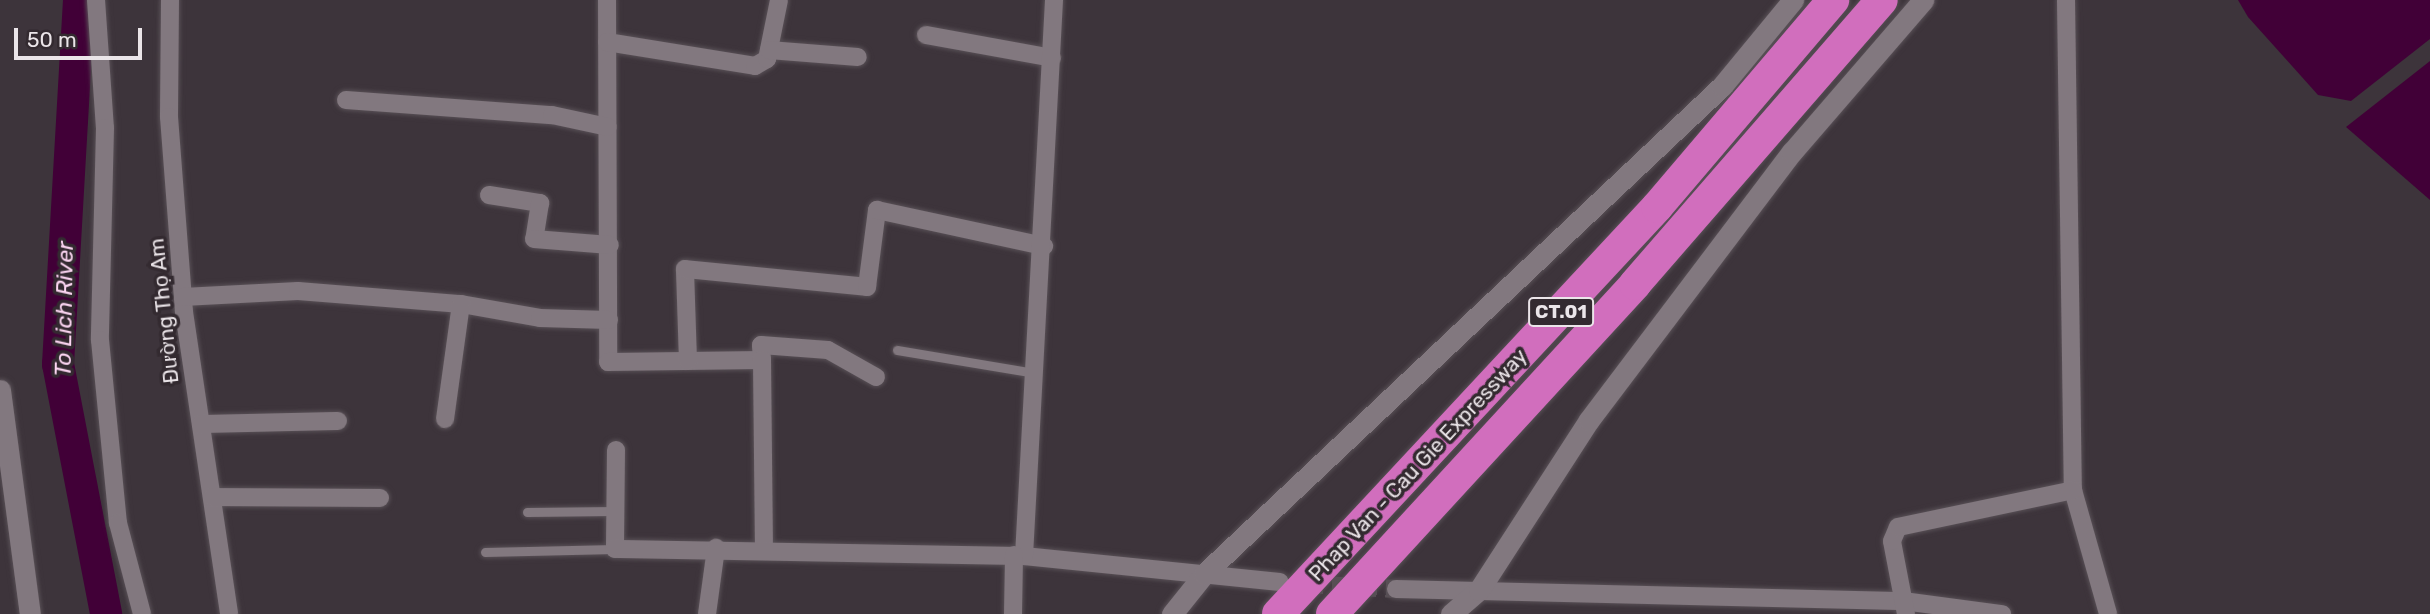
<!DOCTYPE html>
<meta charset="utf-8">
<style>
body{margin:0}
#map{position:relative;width:2430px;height:614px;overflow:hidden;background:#3d343b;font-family:Rubik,sans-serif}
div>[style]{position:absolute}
.water>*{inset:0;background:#410037}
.river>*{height:32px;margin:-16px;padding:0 16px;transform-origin:16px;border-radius:16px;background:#410037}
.minor-tunnel>*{height:18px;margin-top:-9px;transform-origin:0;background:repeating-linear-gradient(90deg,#574f55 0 18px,transparent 0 27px)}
.roads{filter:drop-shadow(0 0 2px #585056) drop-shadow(0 0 2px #585056)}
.service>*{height:9px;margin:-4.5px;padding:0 4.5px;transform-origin:4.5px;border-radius:4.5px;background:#82787f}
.minor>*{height:18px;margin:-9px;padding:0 9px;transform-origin:9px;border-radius:9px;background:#82787f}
.tertiary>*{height:21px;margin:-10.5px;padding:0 10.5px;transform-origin:10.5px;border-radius:10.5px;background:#82787f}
.motorway>*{height:32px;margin:-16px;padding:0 16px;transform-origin:16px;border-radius:16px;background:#d16ebd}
span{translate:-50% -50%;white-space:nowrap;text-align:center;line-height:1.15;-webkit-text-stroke:7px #332a30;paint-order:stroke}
.shield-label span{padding:2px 5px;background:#332a30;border:2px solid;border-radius:5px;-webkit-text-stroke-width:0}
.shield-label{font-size:19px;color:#ebe5e9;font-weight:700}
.street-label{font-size:21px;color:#ebe5e9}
.water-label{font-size:23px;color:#fdd6f3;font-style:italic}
.scale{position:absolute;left:14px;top:28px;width:128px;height:32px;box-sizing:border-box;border:4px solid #ebe5e9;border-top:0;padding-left:9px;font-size:21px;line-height:24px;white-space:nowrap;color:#ebe5e9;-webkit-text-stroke:5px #332a30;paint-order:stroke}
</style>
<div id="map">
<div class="water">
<i style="clip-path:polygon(2238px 0,2430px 0,2430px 39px,2351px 101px,2318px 95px,2248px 17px)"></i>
<i style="clip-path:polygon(2430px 61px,2430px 200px,2346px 127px)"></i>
</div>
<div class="river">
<i style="left:79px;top:0;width:365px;rotate:93.3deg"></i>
<i style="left:58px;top:364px;width:255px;rotate:79.1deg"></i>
</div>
<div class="minor-tunnel">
<i style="left:1305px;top:584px;width:91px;rotate:3.1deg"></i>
</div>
<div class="roads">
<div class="service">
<i style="left:897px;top:350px;width:139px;rotate:9.5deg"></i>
<i style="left:527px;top:512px;width:88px;rotate:-0.7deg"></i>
<i style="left:485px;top:552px;width:130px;rotate:-1.3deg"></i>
</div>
<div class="minor">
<i style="left:96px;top:0;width:128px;rotate:86deg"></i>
<i style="left:105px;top:128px;width:212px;rotate:91.4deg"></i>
<i style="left:100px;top:340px;width:184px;rotate:84.4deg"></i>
<i style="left:118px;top:523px;width:94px;rotate:75.2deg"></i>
<i style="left:170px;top:0;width:117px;rotate:90.5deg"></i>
<i style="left:169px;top:117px;width:196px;rotate:85.6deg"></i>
<i style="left:184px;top:312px;width:305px;rotate:81.5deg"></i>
<i style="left:607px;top:0;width:362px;rotate:89.8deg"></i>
<i style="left:608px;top:362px;width:154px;rotate:-0.7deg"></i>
<i style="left:762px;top:360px;width:15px;rotate:-94deg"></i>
<i style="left:761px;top:345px;width:67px;rotate:4.3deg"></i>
<i style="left:828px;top:350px;width:55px;rotate:29.4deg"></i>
<i style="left:2066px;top:0;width:490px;rotate:89.2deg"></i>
<i style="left:2073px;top:490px;width:129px;rotate:74.2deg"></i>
<i style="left:926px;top:35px;width:128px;rotate:10.3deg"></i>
<i style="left:607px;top:42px;width:150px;rotate:9.2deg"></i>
<i style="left:755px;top:66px;width:14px;rotate:-30deg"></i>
<i style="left:767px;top:59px;width:60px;rotate:-78.5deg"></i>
<i style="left:769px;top:50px;width:89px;rotate:4.5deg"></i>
<i style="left:346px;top:100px;width:207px;rotate:4.2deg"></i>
<i style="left:552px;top:115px;width:57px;rotate:12.1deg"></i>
<i style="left:489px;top:195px;width:52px;rotate:8.9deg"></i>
<i style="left:540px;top:203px;width:36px;rotate:99deg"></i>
<i style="left:534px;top:239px;width:76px;rotate:4.5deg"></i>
<i style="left:183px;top:297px;width:115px;rotate:-3deg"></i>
<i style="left:298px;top:291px;width:164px;rotate:4.6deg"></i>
<i style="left:461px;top:304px;width:80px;rotate:10deg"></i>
<i style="left:540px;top:318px;width:69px;rotate:1.7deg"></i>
<i style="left:762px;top:360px;width:189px;rotate:89.4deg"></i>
<i style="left:688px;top:361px;width:92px;rotate:-91.9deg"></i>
<i style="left:685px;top:269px;width:183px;rotate:5.6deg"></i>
<i style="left:867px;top:287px;width:78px;rotate:-82.6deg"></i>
<i style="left:877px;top:210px;width:171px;rotate:12.2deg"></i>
<i style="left:445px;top:419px;width:116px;rotate:-82.1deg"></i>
<i style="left:201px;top:424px;width:137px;rotate:-1.3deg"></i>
<i style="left:616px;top:450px;width:99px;rotate:90.6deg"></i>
<i style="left:615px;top:549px;width:409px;rotate:1deg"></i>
<i style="left:1024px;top:556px;width:257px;rotate:5.8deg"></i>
<i style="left:212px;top:497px;width:168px;rotate:0.3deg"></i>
<i style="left:1024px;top:556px;width:557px;rotate:-86.91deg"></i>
<i style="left:1396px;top:589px;width:507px;rotate:1.36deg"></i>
<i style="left:1903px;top:601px;width:100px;rotate:7.5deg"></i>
<i style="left:707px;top:614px;width:67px;rotate:-82.2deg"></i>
<i style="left:1013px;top:614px;width:59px;rotate:-89deg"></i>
<i style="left:1906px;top:614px;width:74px;rotate:-100.9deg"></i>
<i style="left:1892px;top:541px;width:15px;rotate:-67deg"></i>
<i style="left:1898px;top:527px;width:179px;rotate:-11.9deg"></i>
</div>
<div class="tertiary">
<i style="left:0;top:390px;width:226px;rotate:82.4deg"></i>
<i style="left:1172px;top:614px;width:51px;rotate:-51.3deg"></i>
<i style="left:1204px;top:574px;width:712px;rotate:-43.29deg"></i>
<i style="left:1722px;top:86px;width:112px;rotate:-50.5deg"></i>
<i style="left:1451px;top:614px;width:37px;rotate:-41deg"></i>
<i style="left:1479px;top:590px;width:202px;rotate:-57.1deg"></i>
<i style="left:1589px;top:420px;width:336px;rotate:-52.9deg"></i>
<i style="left:1792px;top:152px;width:201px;rotate:-49.2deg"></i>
</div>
<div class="motorway">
<i style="left:1278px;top:614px;width:556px;rotate:-47.04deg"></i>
<i style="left:1657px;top:207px;width:272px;rotate:-49.6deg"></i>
<i style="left:1332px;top:614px;width:448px;rotate:-47.4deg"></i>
<i style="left:1635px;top:284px;width:376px;rotate:-49deg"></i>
</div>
</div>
<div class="shield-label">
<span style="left:1561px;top:312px">CT.01</span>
</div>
<div class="street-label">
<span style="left:164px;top:311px;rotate:-96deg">Đường Thọ Am</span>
<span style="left:1418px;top:465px;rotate:-47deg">Phap Van - Cau Gie Expressway</span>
</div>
<div class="water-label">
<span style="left:64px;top:309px;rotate:-89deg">To Lich River</span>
</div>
<div class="scale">50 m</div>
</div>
